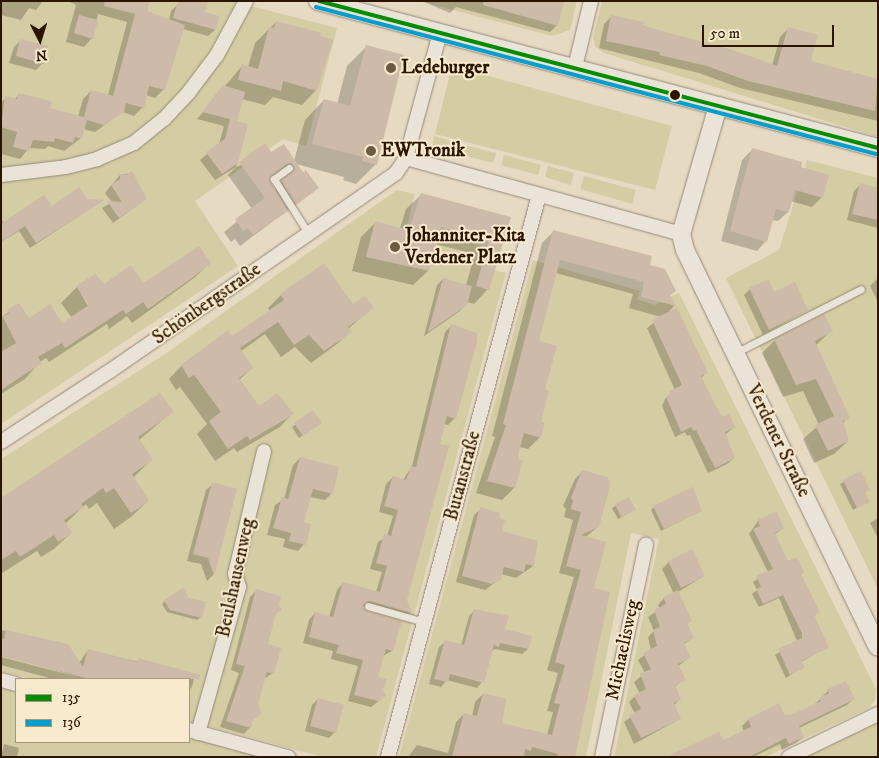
<!DOCTYPE html>
<meta charset="utf-8">
<style>
body{margin:0}
#map{position:relative;width:879px;height:758px;overflow:hidden;background:#e7dac3;font-family:"IM FELL DW Pica",serif}
div>[style]{position:absolute}
.green>*{inset:0;background:#d4cca2}
.shadow>*{inset:0;background:#0003}
.building>*{inset:0;background:#cebaa8}
.roads{filter:drop-shadow(0 0 1px #938979) drop-shadow(0 0 1px #938979)}
.service>*{height:7px;margin:-3.5px;padding:0 3.5px;transform-origin:3.5px;border-radius:3.5px;background:#eae4d8}
.minor>*{height:14px;margin:-7px;padding:0 7px;transform-origin:7px;border-radius:7px;background:#eae4d8}
.tertiary>*{height:18px;margin:-9px;padding:0 9px;transform-origin:9px;border-radius:9px;background:#eae4d8}
.bus-1>*{height:4px;margin:-2px;padding:0 2px;transform-origin:2px;border-radius:2px;background:#008b00}
.bus-2>*{height:4px;margin:-2px;padding:0 2px;transform-origin:2px;border-radius:2px;background:#099dcc}
.dots>*{width:14px;height:14px;translate:-50% -50%;box-sizing:border-box;border:2px solid #f9eace;border-radius:50%}
span{translate:-50% -50%;white-space:nowrap;text-align:center;line-height:1.15;-webkit-text-stroke:4px #f9eace;paint-order:stroke}
.poi-label{font-size:19px;color:#2b1400;font-weight:700}
.left{translate:0 -50%;text-align:left}
.street-label{font-size:19px;color:#2b1400}
.frame{position:absolute;inset:0;border:2px solid #2b1400;pointer-events:none}
.legend{position:absolute;left:15px;top:678px;width:175px;height:65px;box-sizing:border-box;background:#f9eace;border:1px solid #a7947c;margin:0;padding:6px 9px;list-style:none;font-size:15px;color:#2b1400}
.legend li{display:flex;align-items:center;gap:10px;height:25px}
.legend b{width:25px;border:1px solid #a7947c}
.north{position:absolute;left:15px;top:15px;width:50px;height:50px;-webkit-text-stroke:4px #f9eace;paint-order:stroke;rotate:175deg;font-size:14px;font-weight:700;line-height:20px;text-align:center;color:#2b1400}
.north::after{content:'';display:block;margin:auto;width:18px;height:22px;background:#2b1400;clip-path:polygon(50% 0,100% 100%,50% 72%,0 100%)}
.scale{position:absolute;left:702px;top:25px;width:132px;height:22px;box-sizing:border-box;border:2px solid #2b1400;border-top:0;padding-left:6px;font-size:15px;line-height:18px;white-space:nowrap;color:#2b1400;-webkit-text-stroke:4px #f9eace;paint-order:stroke}
</style>
<div id="map">
<div class="green">
<i style="clip-path:polygon(1px 1px,232px 1px,337px 28px,306px 146px,283px 139px,195px 201px,238px 266px,1px 424px)"></i>
<i style="clip-path:polygon(419px 1px,577px 1px,570px 30px,552px 36px)"></i>
<i style="clip-path:polygon(602px 1px,878px 1px,878px 137px,604px 53px,595px 46px,593px 38px)"></i>
<i style="clip-path:polygon(452px 66px,672px 126px,655px 190px,435px 134px)"></i>
<i style="clip-path:polygon(434px 136px,455px 142px,452px 153px,432px 147px)"></i>
<i style="clip-path:polygon(464px 145px,496px 153px,493px 163px,462px 155px)"></i>
<i style="clip-path:polygon(504px 155px,541px 165px,538px 175px,501px 165px)"></i>
<i style="clip-path:polygon(807px 160px,878px 178px,878px 589px,726px 278px,779px 250px)"></i>
<i style="clip-path:polygon(548px 166px,574px 173px,571px 185px,545px 177px)"></i>
<i style="clip-path:polygon(584px 176px,636px 190px,632px 204px,580px 189px)"></i>
<i style="clip-path:polygon(397px 190px,415px 194px,399px 257px,431px 266px,441px 234px,485px 247px,480px 267px,506px 273px,376px 757px,323px 757px,189px 721px,189px 679px,31px 679px,1px 671px,1px 459px,165px 354px)"></i>
<i style="clip-path:polygon(533px 260px,640px 291px,637px 299px,654px 305px,679px 293px,876px 689px,875px 700px,869px 708px,765px 757px,614px 757px,659px 539px,631px 533px,586px 757px,399px 757px)"></i>
<i style="clip-path:polygon(1px 680px,16px 684px,16px 742px,189px 742px,189px 730px,288px 757px,1px 757px)"></i>
<i style="clip-path:polygon(878px 714px,878px 757px,789px 757px)"></i>
</div>
<div class="shadow">
<i style="clip-path:polygon(1px 1px,43px 1px,36px 10px,29px 8px,21px 20px,1px 15px)"></i>
<i style="clip-path:polygon(68px 1px,148px 1px,146px 12px,169px 21px,171px 11px,178px 4px,218px 17px,215px 30px,208px 36px,183px 29px,164px 89px,155px 98px,146px 95px,143px 107px,134px 116px,122px 112px,95px 132px,83px 129px,81px 138px,64px 151px,48px 146px,45px 149px,29px 148px,20px 159px,1px 154px,1px 102px,6px 98px,14px 100px,19px 94px,49px 109px,78px 117px,83px 99px,91px 91px,108px 95px,127px 22px,98px 14px,92px 38px,84px 47px,66px 42px,76px 5px)"></i>
<i style="clip-path:polygon(422px 1px,563px 1px,557px 25px,550px 32px,456px 7px,450px 13px)"></i>
<i style="clip-path:polygon(612px 16px,772px 66px,780px 37px,788px 29px,809px 62px,878px 80px,878px 121px,740px 88px,699px 73px,599px 48px,604px 24px)"></i>
<i style="clip-path:polygon(evenodd,276px 22px,316px 90px,302px 105px,273px 97px,265px 105px,242px 99px,236px 122px,246px 125px,236px 167px,271px 154px,294px 161px,305px 120px,324px 100px,337px 104px,347px 66px,366px 47px,376px 164px,356px 184px,343px 180px,344px 177px,296px 164px,318px 188px,240px 246px,235px 239px,231px 242px,224px 232px,252px 209px,228px 175px,236px 167px,215px 180px,200px 160px,219px 144px,224px 126px,197px 119px,242px 66px,248px 67px,255px 43px,276px 22px,273px 175px,280px 175px,282px 181px,274px 190px,268px 180px,273px 175px)"></i>
<i style="clip-path:polygon(21px 40px,43px 63px,36px 70px,9px 63px,14px 47px)"></i>
<i style="clip-path:polygon(752px 150px,799px 168px,822px 197px,812px 207px,790px 201px,788px 212px,778px 221px,772px 220px,766px 241px,757px 251px,721px 241px,742px 160px)"></i>
<i style="clip-path:polygon(132px 173px,146px 199px,113px 223px,102px 208px,112px 202px,105px 193px,120px 175px)"></i>
<i style="clip-path:polygon(860px 185px,878px 197px,878px 228px,847px 220px,854px 191px)"></i>
<i style="clip-path:polygon(421px 195px,509px 218px,488px 289px,474px 304px,467px 302px,460px 311px,424px 336px,437px 285px,443px 279px,466px 285px,475px 254px,435px 244px,428px 271px,413px 285px,352px 271px,361px 237px,375px 223px,400px 229px,406px 209px)"></i>
<i style="clip-path:polygon(86px 200px,102px 201px,30px 248px,19px 231px,1px 242px,1px 219px,4px 223px)"></i>
<i style="clip-path:polygon(554px 231px,648px 266px,675px 291px,669px 296px,674px 306px,666px 315px,707px 372px,701px 378px,721px 419px,734px 427px,725px 435px,734px 458px,727px 464px,708px 473px,690px 435px,687px 436px,685px 432px,675px 437px,662px 406px,665px 399px,675px 390px,647px 328px,661px 317px,629px 308px,633px 294px,556px 273px,537px 342px,543px 390px,540px 437px,528px 449px,519px 447px,514px 488px,502px 500px,476px 493px,495px 437px,492px 436px,542px 243px)"></i>
<i style="clip-path:polygon(evenodd,210px 263px,194px 278px,132px 323px,127px 316px,109px 329px,107px 324px,49px 362px,46px 358px,40px 362px,25px 379px,1px 394px,1px 318px,19px 304px,29px 320px,62px 324px,72px 318px,61px 303px,77px 287px,143px 285px,210px 263px,78px 289px,93px 309px,91px 311px,78px 289px)"></i>
<i style="clip-path:polygon(877px 279px,878px 279px,878px 302px,870px 286px)"></i>
<i style="clip-path:polygon(750px 289px,773px 293px,807px 310px,763px 335px,744px 295px)"></i>
<i style="clip-path:polygon(281px 295px,372px 308px,348px 329px,350px 331px,337px 344px,311px 363px,295px 347px,281px 357px,265px 334px,241px 351px,252px 368px,239px 380px,258px 408px,292px 414px,280px 427px,237px 452px,234px 448px,215px 461px,197px 434px,207px 424px,180px 387px,176px 390px,169px 379px,185px 362px,228px 332px,232px 338px,270px 311px,268px 308px)"></i>
<i style="clip-path:polygon(451px 326px,455px 418px,448px 425px,444px 424px,406px 600px,411px 612px,405px 618px,363px 607px,366px 612px,400px 622px,392px 651px,383px 656px,376px 678px,385px 696px,371px 707px,348px 701px,358px 666px,331px 659px,333px 651px,303px 643px,309px 620px,315px 613px,329px 617px,337px 590px,343px 583px,376px 592px,382px 572px,370px 569px,378px 542px,387px 536px,393px 516px,379px 512px,386px 484px,393px 477px,403px 480px,412px 466px,445px 332px)"></i>
<i style="clip-path:polygon(831px 331px,815px 346px,848px 417px,843px 423px,848px 441px,834px 454px,814px 463px,803px 439px,819px 425px,803px 391px,783px 397px,762px 353px,775px 340px)"></i>
<i style="clip-path:polygon(172px 412px,139px 440px,152px 459px,133px 478px,148px 501px,131px 517px,114px 529px,97px 503px,89px 509px,86px 504px,65px 524px,71px 533px,54px 549px,41px 557px,37px 551px,2px 573px,1px 500px)"></i>
<i style="clip-path:polygon(313px 412px,317px 426px,299px 438px,292px 427px)"></i>
<i style="clip-path:polygon(300px 458px,331px 494px,325px 500px,310px 497px,303px 523px,304px 544px,298px 551px,283px 547px,285px 539px,267px 535px,275px 505px,284px 499px,293px 465px)"></i>
<i style="clip-path:polygon(583px 471px,598px 527px,584px 538px,593px 589px,572px 757px,408px 757px,417px 745px,448px 753px,456px 722px,464px 714px,472px 716px,475px 702px,483px 694px,500px 724px,547px 735px,553px 712px,547px 711px,558px 673px,547px 670px,574px 577px,559px 573px,573px 520px,564px 517px,566px 509px,563px 506px,575px 479px)"></i>
<i style="clip-path:polygon(860px 473px,868px 489px,864px 493px,868px 502px,853px 510px,840px 484px)"></i>
<i style="clip-path:polygon(213px 484px,236px 490px,213px 575px,207px 581px,201px 564px,187px 561px,206px 490px)"></i>
<i style="clip-path:polygon(628px 499px,634px 510px,618px 519px,612px 508px)"></i>
<i style="clip-path:polygon(654px 507px,700px 511px,661px 531px,651px 510px)"></i>
<i style="clip-path:polygon(481px 509px,498px 519px,501px 532px,533px 566px,516px 578px,501px 574px,500px 579px,485px 590px,456px 582px,474px 515px)"></i>
<i style="clip-path:polygon(878px 518px,878px 538px,870px 523px)"></i>
<i style="clip-path:polygon(758px 521px,783px 528px,774px 535px,788px 562px,800px 575px,818px 612px,813px 617px,828px 647px,801px 662px,803px 667px,786px 678px,775px 655px,797px 641px,779px 598px,759px 607px,752px 594px,757px 590px,753px 582px,768px 572px,749px 534px)"></i>
<i style="clip-path:polygon(669px 562px,704px 576px,678px 592px,691px 620px,686px 625px,692px 638px,683px 645px,689px 658px,678px 666px,684px 679px,674px 687px,680px 699px,673px 706px,680px 719px,634px 744px,624px 722px,635px 714px,629px 702px,634px 697px,645px 715px,634px 697px,640px 694px,634px 682px,645px 673px,638px 660px,651px 650px,648px 637px,654px 631px,648px 617px,660px 609px,658px 605px,664px 598px,674px 594px,662px 569px)"></i>
<i style="clip-path:polygon(256px 591px,280px 609px,274px 615px,267px 645px,273px 673px,264px 679px,250px 727px,244px 734px,220px 727px,239px 673px,231px 670px,250px 597px)"></i>
<i style="clip-path:polygon(165px 601px,201px 617px,197px 620px,167px 612px,162px 604px)"></i>
<i style="clip-path:polygon(475px 610px,528px 649px,522px 654px,495px 649px,491px 651px,482px 682px,477px 688px,447px 680px,441px 687px,429px 684px,439px 647px,445px 642px,461px 646px,469px 616px)"></i>
<i style="clip-path:polygon(1px 630px,67px 645px,79px 663px,88px 650px,195px 675px,192px 687px,189px 690px,189px 679px,53px 679px,1px 665px,1px 657px,78px 677px,1px 654px)"></i>
<i style="clip-path:polygon(845px 682px,853px 699px,847px 705px,799px 728px,803px 737px,796px 743px,782px 750px,780px 744px,753px 757px,743px 757px,722px 742px,744px 732px,742px 726px,748px 720px,779px 704px,785px 717px,794px 715px,813px 706px,828px 691px)"></i>
<i style="clip-path:polygon(318px 699px,335px 732px,329px 738px,305px 731px,312px 705px)"></i>
<i style="clip-path:polygon(4px 744px,19px 748px,17px 757px,1px 757px)"></i>
</div>
<div class="building">
<i style="clip-path:polygon(105px 1px,150px 1px,147px 11px,185px 25px,165px 90px,149px 86px,144px 108px,126px 103px,124px 112px,104px 125px,87px 120px,82px 139px,75px 137px,73px 143px,55px 138px,54px 142px,33px 140px,29px 151px,13px 147px,17px 132px,1px 127px,5px 96px,17px 99px,19px 93px,39px 98px,52px 102px,50px 108px,84px 117px,91px 90px,113px 96px,135px 14px,104px 6px)"></i>
<i style="clip-path:polygon(178px 1px,208px 1px,205px 12px,219px 16px,216px 30px,173px 18px)"></i>
<i style="clip-path:polygon(484px 1px,564px 1px,558px 26px,483px 5px)"></i>
<i style="clip-path:polygon(79px 15px,98px 20px,93px 39px,74px 33px)"></i>
<i style="clip-path:polygon(611px 15px,644px 22px,643px 26px,733px 50px,777px 66px,788px 27px,818px 35px,811px 61px,878px 79px,875px 111px,748px 81px,707px 66px,659px 55px,660px 52px,606px 41px)"></i>
<i style="clip-path:polygon(276px 21px,321px 33px,320px 36px,333px 40px,317px 91px,283px 81px,281px 91px,238px 80px,242px 64px,258px 69px,269px 27px,274px 28px)"></i>
<i style="clip-path:polygon(20px 39px,48px 46px,44px 64px,16px 56px)"></i>
<i style="clip-path:polygon(366px 45px,404px 55px,377px 165px,362px 161px,363px 157px,312px 144px,324px 99px,350px 106px)"></i>
<i style="clip-path:polygon(223px 85px,245px 92px,237px 121px,248px 124px,238px 163px,222px 174px,206px 152px,225px 139px,230px 119px,202px 112px)"></i>
<i style="clip-path:polygon(265px 143px,271px 152px,284px 144px,304px 174px,305px 169px,319px 188px,296px 205px,281px 180px,294px 170px,292px 163px,286px 164px,269px 179px,288px 211px,253px 235px,248px 228px,243px 231px,235px 219px,265px 198px,239px 162px)"></i>
<i style="clip-path:polygon(752px 148px,802px 162px,801px 167px,829px 175px,823px 198px,795px 190px,789px 212px,776px 209px,767px 242px,730px 231px)"></i>
<i style="clip-path:polygon(132px 171px,147px 199px,119px 218px,107px 201px,122px 202px,111px 185px,120px 179px,120px 174px,126px 175px)"></i>
<i style="clip-path:polygon(860px 183px,878px 188px,878px 220px,852px 214px)"></i>
<i style="clip-path:polygon(79px 187px,87px 199px,105px 200px,36px 243px,25px 226px,1px 242px,1px 224px,44px 195px,52px 206px)"></i>
<i style="clip-path:polygon(421px 193px,511px 217px,489px 290px,476px 286px,489px 240px,441px 227px,429px 271px,366px 257px,375px 221px,409px 230px)"></i>
<i style="clip-path:polygon(553px 230px,652px 256px,650px 265px,665px 269px,676px 291px,670px 295px,676px 306px,641px 297px,644px 282px,560px 260px,539px 341px,557px 346px,545px 389px,549px 391px,541px 422px,545px 423px,541px 438px,524px 433px,517px 459px,523px 460px,515px 488px,487px 481px,506px 425px,503px 424px)"></i>
<i style="clip-path:polygon(199px 246px,211px 263px,192px 278px,148px 309px,143px 302px,126px 314px,123px 310px,65px 348px,62px 343px,38px 357px,42px 363px,1px 390px,1px 352px,16px 343px,3px 317px,9px 313px,7px 310px,19px 303px,29px 318px,50px 304px,62px 323px,89px 305px,76px 286px,95px 274px,104px 284px,131px 265px,143px 283px)"></i>
<i style="clip-path:polygon(324px 263px,353px 304px,365px 296px,374px 308px,348px 327px,352px 332px,324px 351px,309px 335px,294px 345px,278px 322px,240px 348px,253px 368px,239px 378px,259px 406px,277px 393px,294px 414px,250px 440px,247px 436px,228px 449px,209px 421px,221px 412px,198px 380px,194px 375px,189px 378px,181px 365px,228px 330px,232px 336px,284px 300px,280px 294px)"></i>
<i style="clip-path:polygon(443px 278px,472px 286px,467px 305px,428px 332px)"></i>
<i style="clip-path:polygon(768px 279px,774px 292px,795px 282px,808px 310px,769px 330px,749px 288px)"></i>
<i style="clip-path:polygon(677px 308px,708px 373px,701px 376px,716px 406px,722px 417px,729px 414px,735px 427px,725px 432px,735px 458px,715px 468px,696px 430px,693px 431px,691px 427px,681px 432px,667px 399px,670px 391px,682px 385px,652px 320px)"></i>
<i style="clip-path:polygon(824px 314px,833px 331px,815px 341px,850px 418px,843px 421px,849px 441px,828px 451px,815px 425px,834px 416px,816px 379px,796px 385px,774px 339px)"></i>
<i style="clip-path:polygon(451px 324px,477px 333px,477px 341px,456px 419px,447px 416px,440px 444px,449px 446px,407px 600px,412px 613px,369px 601px,363px 605px,367px 611px,402px 621px,393px 651px,386px 649px,378px 677px,387px 679px,383px 690px,386px 696px,378px 701px,354px 695px,363px 660px,336px 653px,339px 645px,309px 637px,315px 612px,333px 617px,343px 582px,380px 592px,387px 566px,376px 563px,384px 534px,391px 536px,398px 510px,384px 506px,393px 476px,406px 480px,411px 466px,416px 467px)"></i>
<i style="clip-path:polygon(160px 393px,174px 412px,138px 437px,153px 460px,132px 474px,149px 501px,131px 513px,114px 488px,106px 493px,103px 488px,81px 504px,84px 507px,64px 520px,72px 533px,58px 542px,54px 535px,20px 557px,16px 551px,1px 560px,1px 498px)"></i>
<i style="clip-path:polygon(313px 410px,322px 423px,303px 436px,294px 423px)"></i>
<i style="clip-path:polygon(300px 457px,339px 467px,333px 494px,313px 489px,304px 522px,311px 524px,306px 545px,289px 541px,291px 533px,273px 528px,282px 497px,288px 499px)"></i>
<i style="clip-path:polygon(582px 470px,607px 477px,611px 482px,599px 527px,581px 535px,606px 542px,594px 588px,610px 592px,575px 757px,557px 757px,558px 754px,532px 747px,531px 751px,525px 749px,524px 757px,452px 757px,464px 713px,477px 716px,483px 693px,506px 699px,502px 723px,552px 735px,560px 704px,554px 703px,565px 665px,555px 662px,581px 570px,566px 566px,581px 512px,571px 509px,573px 501px,571px 498px)"></i>
<i style="clip-path:polygon(861px 471px,870px 490px,865px 492px,870px 502px,857px 508px,843px 480px)"></i>
<i style="clip-path:polygon(212px 482px,237px 489px,214px 576px,208px 558px,193px 554px)"></i>
<i style="clip-path:polygon(693px 487px,702px 511px,664px 529px,653px 506px)"></i>
<i style="clip-path:polygon(629px 497px,636px 510px,621px 517px,615px 504px)"></i>
<i style="clip-path:polygon(480px 507px,500px 513px,499px 518px,505px 520px,502px 531px,538px 541px,534px 566px,526px 564px,524px 572px,504px 567px,501px 580px,492px 584px,462px 576px)"></i>
<i style="clip-path:polygon(776px 511px,784px 528px,775px 533px,788px 561px,797px 557px,804px 572px,801px 574px,820px 612px,814px 615px,829px 648px,801px 661px,805px 668px,790px 675px,778px 649px,802px 638px,802px 633px,783px 595px,763px 604px,756px 589px,761px 587px,756px 576px,773px 569px,753px 529px,760px 526px,757px 520px)"></i>
<i style="clip-path:polygon(692px 549px,705px 576px,681px 588px,668px 561px)"></i>
<i style="clip-path:polygon(183px 588px,189px 598px,206px 602px,202px 618px,170px 610px,164px 600px)"></i>
<i style="clip-path:polygon(256px 589px,281px 596px,279px 604px,282px 610px,276px 613px,268px 644px,281px 648px,274px 674px,267px 672px,258px 705px,262px 713px,253px 720px,251px 728px,226px 721px,245px 666px,236px 664px)"></i>
<i style="clip-path:polygon(678px 590px,692px 621px,687px 623px,694px 638px,684px 643px,691px 658px,678px 664px,686px 680px,675px 685px,681px 699px,674px 703px,681px 719px,641px 738px,629px 715px,641px 709px,634px 695px,646px 689px,640px 674px,651px 669px,643px 653px,657px 646px,653px 630px,660px 627px,654px 610px,666px 604px,663px 597px)"></i>
<i style="clip-path:polygon(474px 609px,509px 616px,505px 629px,532px 636px,529px 649px,500px 643px,499px 647px,494px 645px,484px 683px,450px 674px,448px 682px,434px 679px,445px 640px,464px 645px)"></i>
<i style="clip-path:polygon(6px 630px,68px 644px,83px 667px,88px 649px,137px 662px,138px 658px,200px 675px,200px 679px,90px 679px,1px 656px,1px 638px,4px 639px)"></i>
<i style="clip-path:polygon(846px 681px,855px 699px,799px 726px,804px 737px,789px 744px,786px 738px,749px 757px,666px 757px,719px 732px,723px 740px,751px 727px,748px 719px,779px 703px,785px 715px,793px 714px,821px 701px,819px 698px,829px 693px,827px 689px)"></i>
<i style="clip-path:polygon(318px 698px,344px 705px,336px 733px,310px 726px)"></i>
</div>
<div class="roads">
<div class="service">
<i style="left:289px;top:168px;width:19px;rotate:144deg"></i>
<i style="left:274px;top:179px;width:64px;rotate:57.8deg"></i>
<i style="left:735px;top:353px;width:141px;rotate:-26.9deg"></i>
<i style="left:368px;top:606px;width:58px;rotate:15.9deg"></i>
</div>
<div class="minor">
<i style="left:575px;top:67px;width:68px;rotate:-76.4deg"></i>
<i style="left:406px;top:158px;width:285px;rotate:15.4deg"></i>
<i style="left:1px;top:175px;width:65px;rotate:-7deg"></i>
<i style="left:66px;top:167px;width:32px;rotate:-14deg"></i>
<i style="left:97px;top:159px;width:40px;rotate:-23.4deg"></i>
<i style="left:134px;top:143px;width:38px;rotate:-39deg"></i>
<i style="left:164px;top:119px;width:37px;rotate:-47deg"></i>
<i style="left:189px;top:92px;width:46px;rotate:-52.9deg"></i>
<i style="left:217px;top:55px;width:61px;rotate:-61.8deg"></i>
<i style="left:1px;top:442px;width:130px;rotate:-33.1deg"></i>
<i style="left:110px;top:371px;width:348px;rotate:-34.7deg"></i>
<i style="left:396px;top:173px;width:18px;rotate:-56deg"></i>
<i style="left:406px;top:158px;width:130px;rotate:-74.8deg"></i>
<i style="left:1px;top:680px;width:16px;rotate:15deg"></i>
<i style="left:189px;top:730px;width:103px;rotate:15.3deg"></i>
<i style="left:198px;top:733px;width:152px;rotate:-74.3deg"></i>
<i style="left:239px;top:587px;width:14px;rotate:-107deg"></i>
<i style="left:235px;top:574px;width:126px;rotate:-76.7deg"></i>
<i style="left:388px;top:757px;width:582px;rotate:-74.96deg"></i>
<i style="left:602px;top:757px;width:217px;rotate:-78.3deg"></i>
<i style="left:789px;top:757px;width:99px;rotate:-25.8deg"></i>
</div>
<div class="tertiary">
<i style="left:318px;top:1px;width:579px;rotate:14.71deg"></i>
<i style="left:718px;top:106px;width:133px;rotate:106.1deg"></i>
<i style="left:681px;top:234px;width:16px;rotate:76deg"></i>
<i style="left:685px;top:250px;width:441px;rotate:64.1deg"></i>
</div>
</div>
<div class="bus-1">
<i style="left:319px;top:1px;width:578px;rotate:14.73deg"></i>
</div>
<div class="bus-2">
<i style="left:316px;top:7px;width:579px;rotate:14.71deg"></i>
</div>
<div class="dots">
<i style="left:391px;top:68px;background:#6d5944"></i>
<i style="left:675px;top:95px;background:#2b1400"></i>
<i style="left:371px;top:151px;background:#6d5944"></i>
<i style="left:395px;top:247px;background:#6d5944"></i>
</div>
<div class="poi-label">
<span class="left" style="left:401px;top:68px">Ledeburger</span>
<span class="left" style="left:381px;top:151px">EWTronik</span>
<span class="left" style="left:405px;top:247px">Johanniter-Kita<br>Verdener Platz</span>
</div>
<div class="street-label">
<span style="left:207px;top:304px;rotate:-35deg">Schönbergstraße</span>
<span style="left:778px;top:441px;rotate:64deg">Verdener Straße</span>
<span style="left:463px;top:476px;rotate:-75deg">Butanstraße</span>
<span style="left:236px;top:578px;rotate:-78deg">Beulshausenweg</span>
<span style="left:623px;top:650px;rotate:-78deg">Michaelisweg</span>
</div>
<div class="frame"></div>
<ul class="legend">
<li><b style="height:6px;background:#008b00"></b>135</li>
<li><b style="height:6px;background:#099dcc"></b>136</li>
</ul>
<div class="north">N</div>
<div class="scale">50 m</div>
</div>
